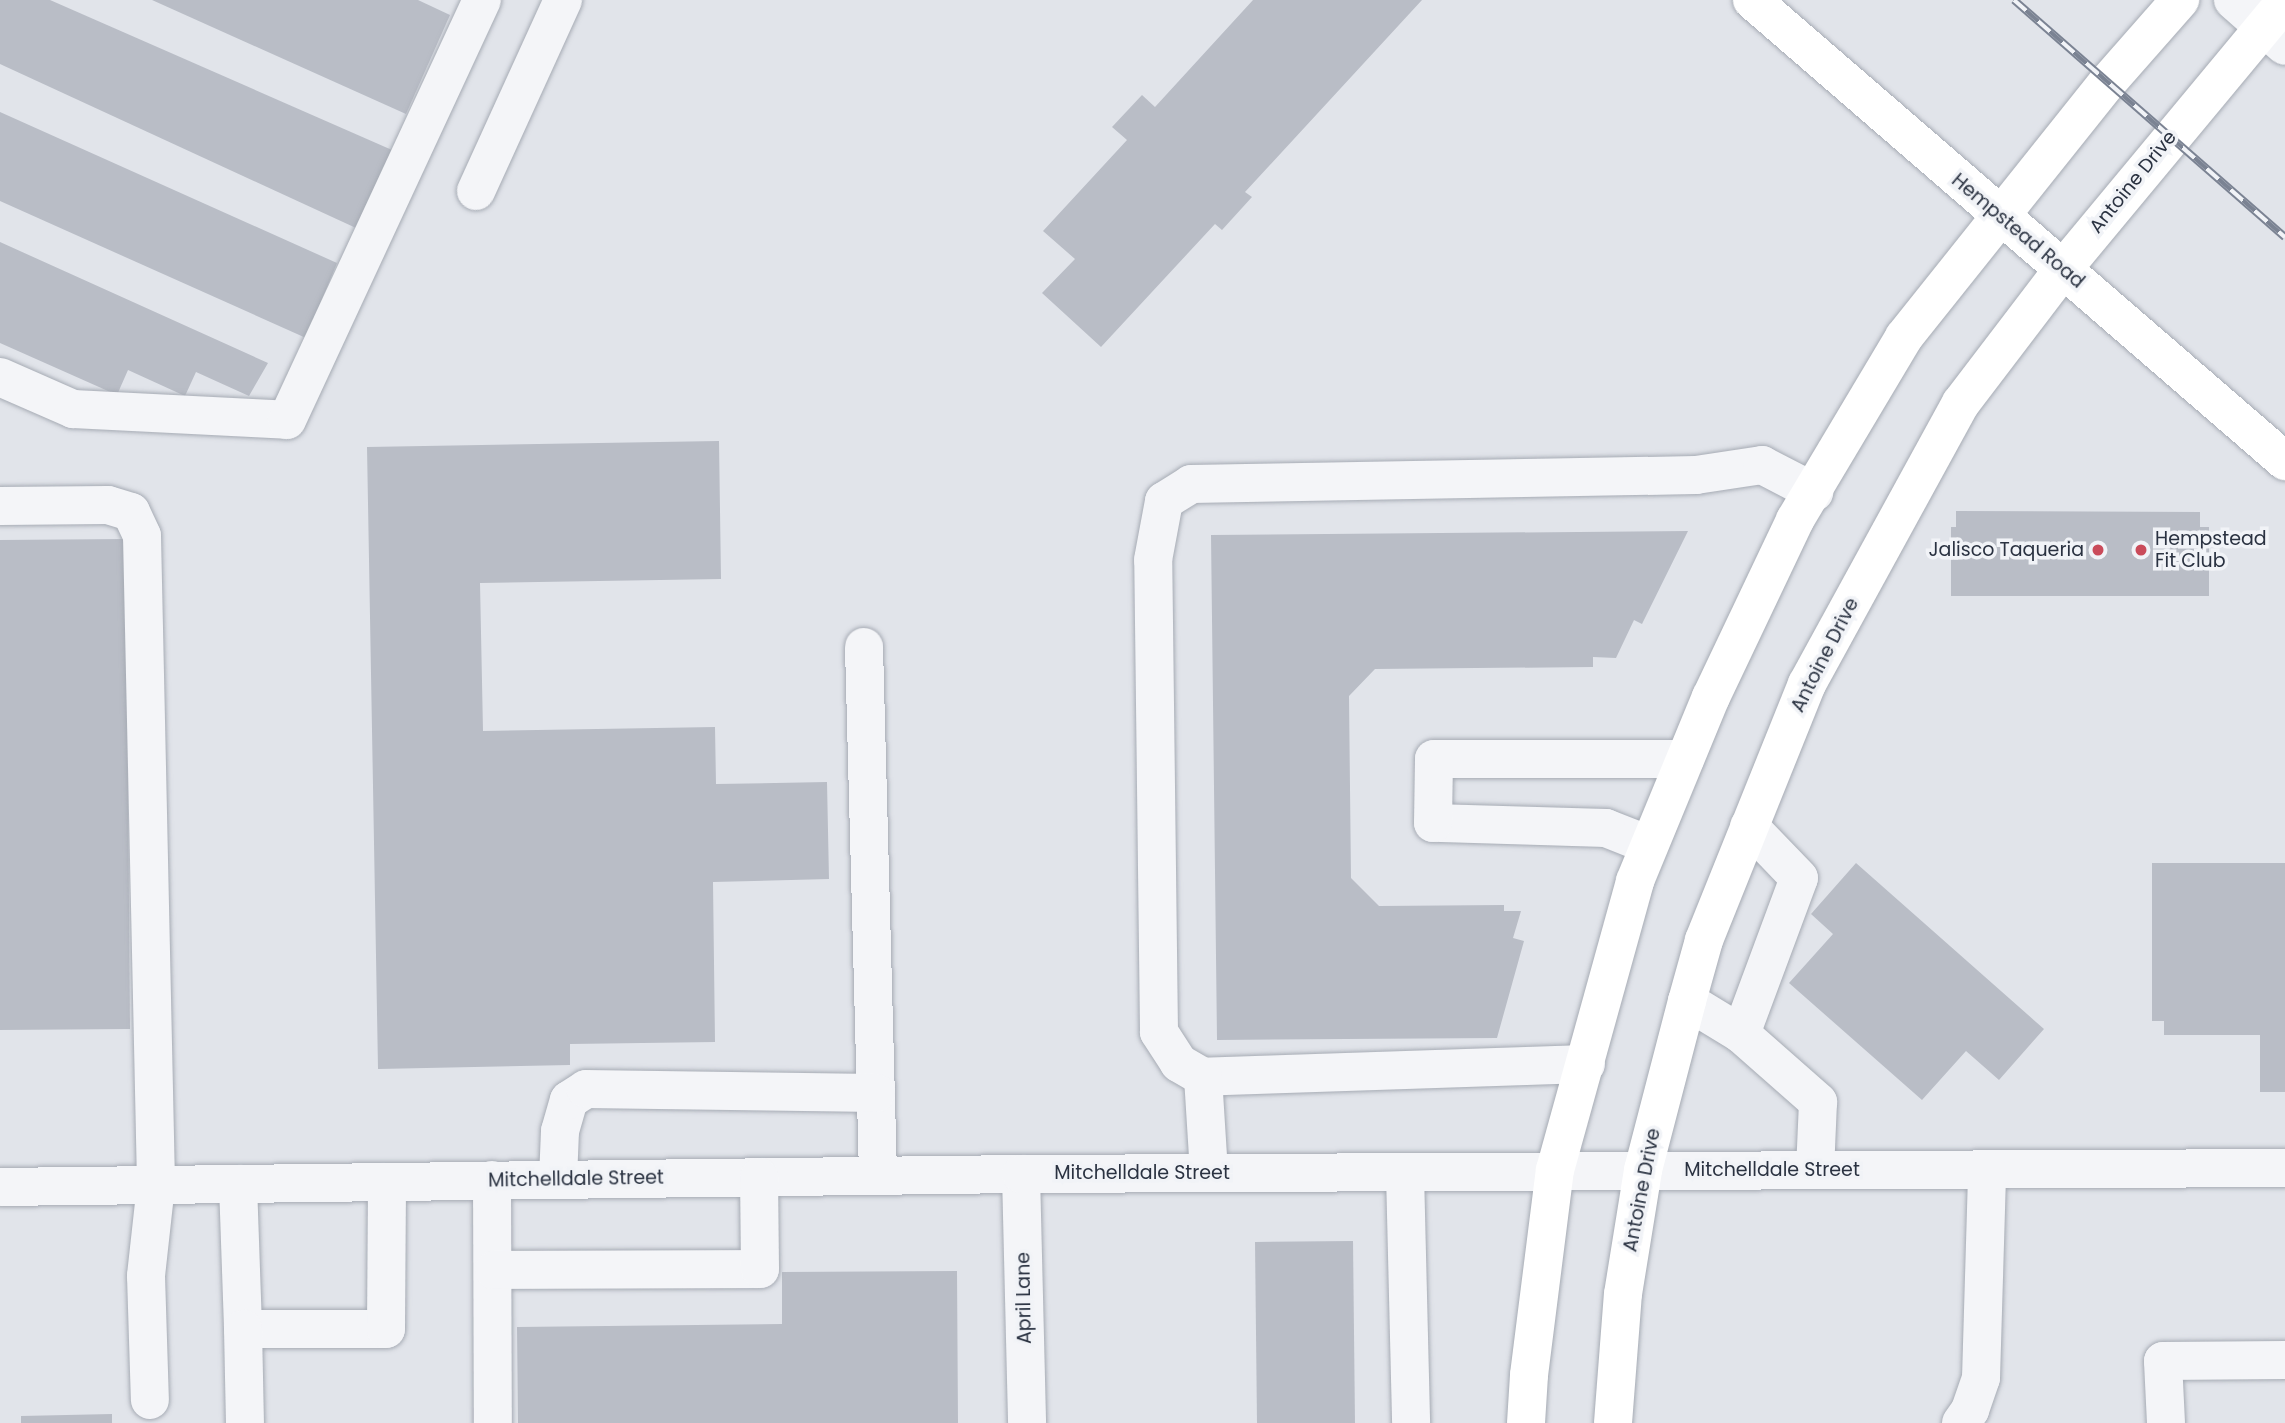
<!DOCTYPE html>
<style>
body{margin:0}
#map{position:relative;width:2285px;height:1423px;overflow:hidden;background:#e1e4ea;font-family:Poppins,sans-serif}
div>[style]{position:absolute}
.building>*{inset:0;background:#b9bdc6}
.roads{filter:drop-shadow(0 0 2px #a6abb4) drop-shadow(0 0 2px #a6abb4)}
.minor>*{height:38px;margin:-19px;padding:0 19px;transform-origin:19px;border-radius:19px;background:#f4f5f8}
.major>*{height:38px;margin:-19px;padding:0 19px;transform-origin:19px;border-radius:19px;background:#fff}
.rail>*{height:8px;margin-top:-4px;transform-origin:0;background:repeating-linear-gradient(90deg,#f1f3f7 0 16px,#7b8393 0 32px);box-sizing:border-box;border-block:2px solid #7b8393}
.dots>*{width:19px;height:19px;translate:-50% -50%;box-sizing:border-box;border:4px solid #f1f3f7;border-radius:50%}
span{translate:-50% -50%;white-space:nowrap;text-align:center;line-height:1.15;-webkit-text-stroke:7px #f1f3f7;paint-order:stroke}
.street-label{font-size:19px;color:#2a3241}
.poi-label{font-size:19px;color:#2a3241}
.left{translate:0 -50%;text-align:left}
.right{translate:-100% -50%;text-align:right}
</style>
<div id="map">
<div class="building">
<i style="clip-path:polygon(0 0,50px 0,392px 150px,356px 228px,0 64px)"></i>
<i style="clip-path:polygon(152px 0,418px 0,450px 15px,406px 114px)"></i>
<i style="clip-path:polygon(1253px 0,1422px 0,1245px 192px,1252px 197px,1222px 230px,1215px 224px,1101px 347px,1042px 293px,1075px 259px,1043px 231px,1127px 140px,1112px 127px,1142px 95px,1155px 107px)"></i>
<i style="clip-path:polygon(0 112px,337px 263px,306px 338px,0 201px)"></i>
<i style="clip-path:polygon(0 242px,268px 363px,249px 396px,196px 372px,185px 396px,128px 370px,117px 395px,0 343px)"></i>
<i style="clip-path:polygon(719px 441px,721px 579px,480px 583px,483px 731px,715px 727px,716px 784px,827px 782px,829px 879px,713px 882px,715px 1042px,570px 1044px,570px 1065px,378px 1069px,367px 447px)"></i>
<i style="clip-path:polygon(1956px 511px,2200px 512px,2200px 527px,2209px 527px,2209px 596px,1951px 596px,1951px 527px,1956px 527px)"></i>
<i style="clip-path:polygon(1688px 531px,1642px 624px,1634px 620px,1616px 658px,1593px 657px,1593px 667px,1375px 669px,1349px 696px,1351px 878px,1379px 906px,1504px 905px,1504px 911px,1521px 911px,1513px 938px,1524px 941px,1497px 1038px,1217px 1040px,1211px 535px)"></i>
<i style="clip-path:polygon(126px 539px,130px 1029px,0 1030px,0 540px)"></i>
<i style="clip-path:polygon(1856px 863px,2044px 1029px,1999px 1080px,1966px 1051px,1922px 1100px,1789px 983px,1833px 934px,1811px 914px)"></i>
<i style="clip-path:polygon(2152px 863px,2285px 863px,2285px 1092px,2260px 1092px,2260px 1035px,2164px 1035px,2164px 1021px,2152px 1021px)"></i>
<i style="clip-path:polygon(1353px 1241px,1355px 1423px,1257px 1423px,1255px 1242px)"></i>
<i style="clip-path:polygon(957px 1271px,958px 1423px,518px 1423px,517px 1327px,782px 1324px,782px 1272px)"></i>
<i style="clip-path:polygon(112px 1414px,112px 1423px,21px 1423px,21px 1416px)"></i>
</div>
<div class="roads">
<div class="minor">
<i style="left:2233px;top:0;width:69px;rotate:41.5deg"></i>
<i style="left:476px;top:191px;width:210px;rotate:-65.5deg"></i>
<i style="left:0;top:377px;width:80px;rotate:23.7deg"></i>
<i style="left:73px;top:409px;width:214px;rotate:2.9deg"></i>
<i style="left:287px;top:420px;width:463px;rotate:-65.1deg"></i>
<i style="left:0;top:506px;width:108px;rotate:-0.5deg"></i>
<i style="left:108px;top:505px;width:24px;rotate:17deg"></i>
<i style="left:131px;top:512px;width:26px;rotate:65deg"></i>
<i style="left:142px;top:536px;width:649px;rotate:88.76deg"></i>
<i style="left:156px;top:1185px;width:92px;rotate:96.3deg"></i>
<i style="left:146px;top:1276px;width:124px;rotate:88.2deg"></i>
<i style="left:864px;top:647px;width:528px;rotate:88.48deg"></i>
<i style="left:1649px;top:845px;width:46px;rotate:-158.4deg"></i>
<i style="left:1606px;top:828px;width:173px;rotate:-178.3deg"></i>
<i style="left:1433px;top:823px;width:64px;rotate:-89.1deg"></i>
<i style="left:1434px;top:759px;width:251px"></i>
<i style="left:1687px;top:1001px;width:63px;rotate:31.4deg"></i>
<i style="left:1741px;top:1034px;width:103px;rotate:41.4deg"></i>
<i style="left:1818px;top:1102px;width:68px;rotate:92.5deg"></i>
<i style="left:1741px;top:1034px;width:166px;rotate:-69.6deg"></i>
<i style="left:1799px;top:878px;width:72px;rotate:-133.9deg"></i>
<i style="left:1586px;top:1064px;width:383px;rotate:178.1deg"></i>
<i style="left:1203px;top:1077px;width:28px;rotate:-150deg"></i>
<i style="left:1179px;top:1063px;width:37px;rotate:-123deg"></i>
<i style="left:1159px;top:1032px;width:472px;rotate:-90.7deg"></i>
<i style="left:1153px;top:560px;width:60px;rotate:-79.4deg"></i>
<i style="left:1164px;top:501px;width:32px;rotate:-32deg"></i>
<i style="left:1191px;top:484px;width:505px;rotate:-1.02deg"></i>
<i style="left:1696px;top:475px;width:67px;rotate:-8.6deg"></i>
<i style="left:1762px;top:465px;width:59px;rotate:27.4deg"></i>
<i style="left:1203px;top:1077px;width:96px;rotate:86.4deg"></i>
<i style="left:1405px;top:1173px;width:250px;rotate:88.6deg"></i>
<i style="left:1021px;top:1174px;width:249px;rotate:88.6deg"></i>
<i style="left:558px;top:1179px;width:48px;rotate:-87.6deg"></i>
<i style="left:560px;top:1131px;width:32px;rotate:-74deg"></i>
<i style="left:569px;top:1100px;width:20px;rotate:-33deg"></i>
<i style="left:586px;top:1089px;width:290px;rotate:0.8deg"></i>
<i style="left:492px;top:1180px;width:243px;rotate:89.8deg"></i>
<i style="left:238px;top:1184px;width:145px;rotate:88deg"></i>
<i style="left:243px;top:1329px;width:143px"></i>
<i style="left:386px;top:1329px;width:147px;rotate:-89.6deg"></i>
<i style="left:0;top:1187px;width:1021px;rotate:-0.73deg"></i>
<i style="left:1021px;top:1174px;width:1264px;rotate:-0.27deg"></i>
<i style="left:494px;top:1270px;width:266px;rotate:-0.2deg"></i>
<i style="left:760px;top:1269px;width:92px;rotate:-90.6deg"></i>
<i style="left:243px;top:1329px;width:94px;rotate:88.8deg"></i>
<i style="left:1961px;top:1423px;width:16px;rotate:-55deg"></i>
<i style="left:1970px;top:1410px;width:34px;rotate:-71deg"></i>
<i style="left:1981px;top:1378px;width:208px;rotate:-88.3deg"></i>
<i style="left:2166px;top:1423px;width:62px;rotate:-92.8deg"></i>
<i style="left:2163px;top:1361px;width:122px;rotate:-0.5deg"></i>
</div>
<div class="major">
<i style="left:1752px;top:0;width:705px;rotate:40.86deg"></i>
<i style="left:1526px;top:1423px;width:48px;rotate:-86.4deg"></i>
<i style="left:1529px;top:1375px;width:207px;rotate:-82.8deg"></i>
<i style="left:1555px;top:1170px;width:300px;rotate:-74.5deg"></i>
<i style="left:1635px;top:881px;width:199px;rotate:-67.6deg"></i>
<i style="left:1711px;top:697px;width:196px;rotate:-64.6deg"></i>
<i style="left:1795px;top:520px;width:213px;rotate:-59.2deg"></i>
<i style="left:1904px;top:337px;width:325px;rotate:-51.4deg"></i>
<i style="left:2107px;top:83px;width:111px;rotate:-48.7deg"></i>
<i style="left:1613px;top:1423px;width:129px;rotate:-85.6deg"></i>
<i style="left:1623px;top:1294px;width:126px;rotate:-80.8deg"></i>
<i style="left:1643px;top:1170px;width:175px;rotate:-75.4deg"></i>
<i style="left:1687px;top:1001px;width:63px;rotate:-74.4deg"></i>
<i style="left:1704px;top:940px;width:276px;rotate:-68.1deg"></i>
<i style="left:1807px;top:684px;width:320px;rotate:-61.3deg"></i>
<i style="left:1961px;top:403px;width:168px;rotate:-52.7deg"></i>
<i style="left:2063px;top:269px;width:347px;rotate:-50.3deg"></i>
</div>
</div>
<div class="rail">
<i style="left:2014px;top:0;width:360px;rotate:41.2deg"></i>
</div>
<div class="dots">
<i style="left:2098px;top:550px;background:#ca4b5a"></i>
<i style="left:2141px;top:550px;background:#ca4b5a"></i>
</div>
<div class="street-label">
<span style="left:2133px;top:182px;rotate:-51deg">Antoine Drive</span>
<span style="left:2018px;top:231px;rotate:40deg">Hempstead Road</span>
<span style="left:1825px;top:655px;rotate:-63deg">Antoine Drive</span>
<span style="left:1772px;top:1170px">Mitchelldale Street</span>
<span style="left:1142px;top:1173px">Mitchelldale Street</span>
<span style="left:576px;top:1179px;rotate:-1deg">Mitchelldale Street</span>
<span style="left:1642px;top:1190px;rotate:-79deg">Antoine Drive</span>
<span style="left:1024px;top:1298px;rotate:-91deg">April Lane</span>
</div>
<div class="poi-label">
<span class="left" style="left:2155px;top:550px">Hempstead<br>Fit Club</span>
<span class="right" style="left:2084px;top:550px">Jalisco Taqueria</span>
</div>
</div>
